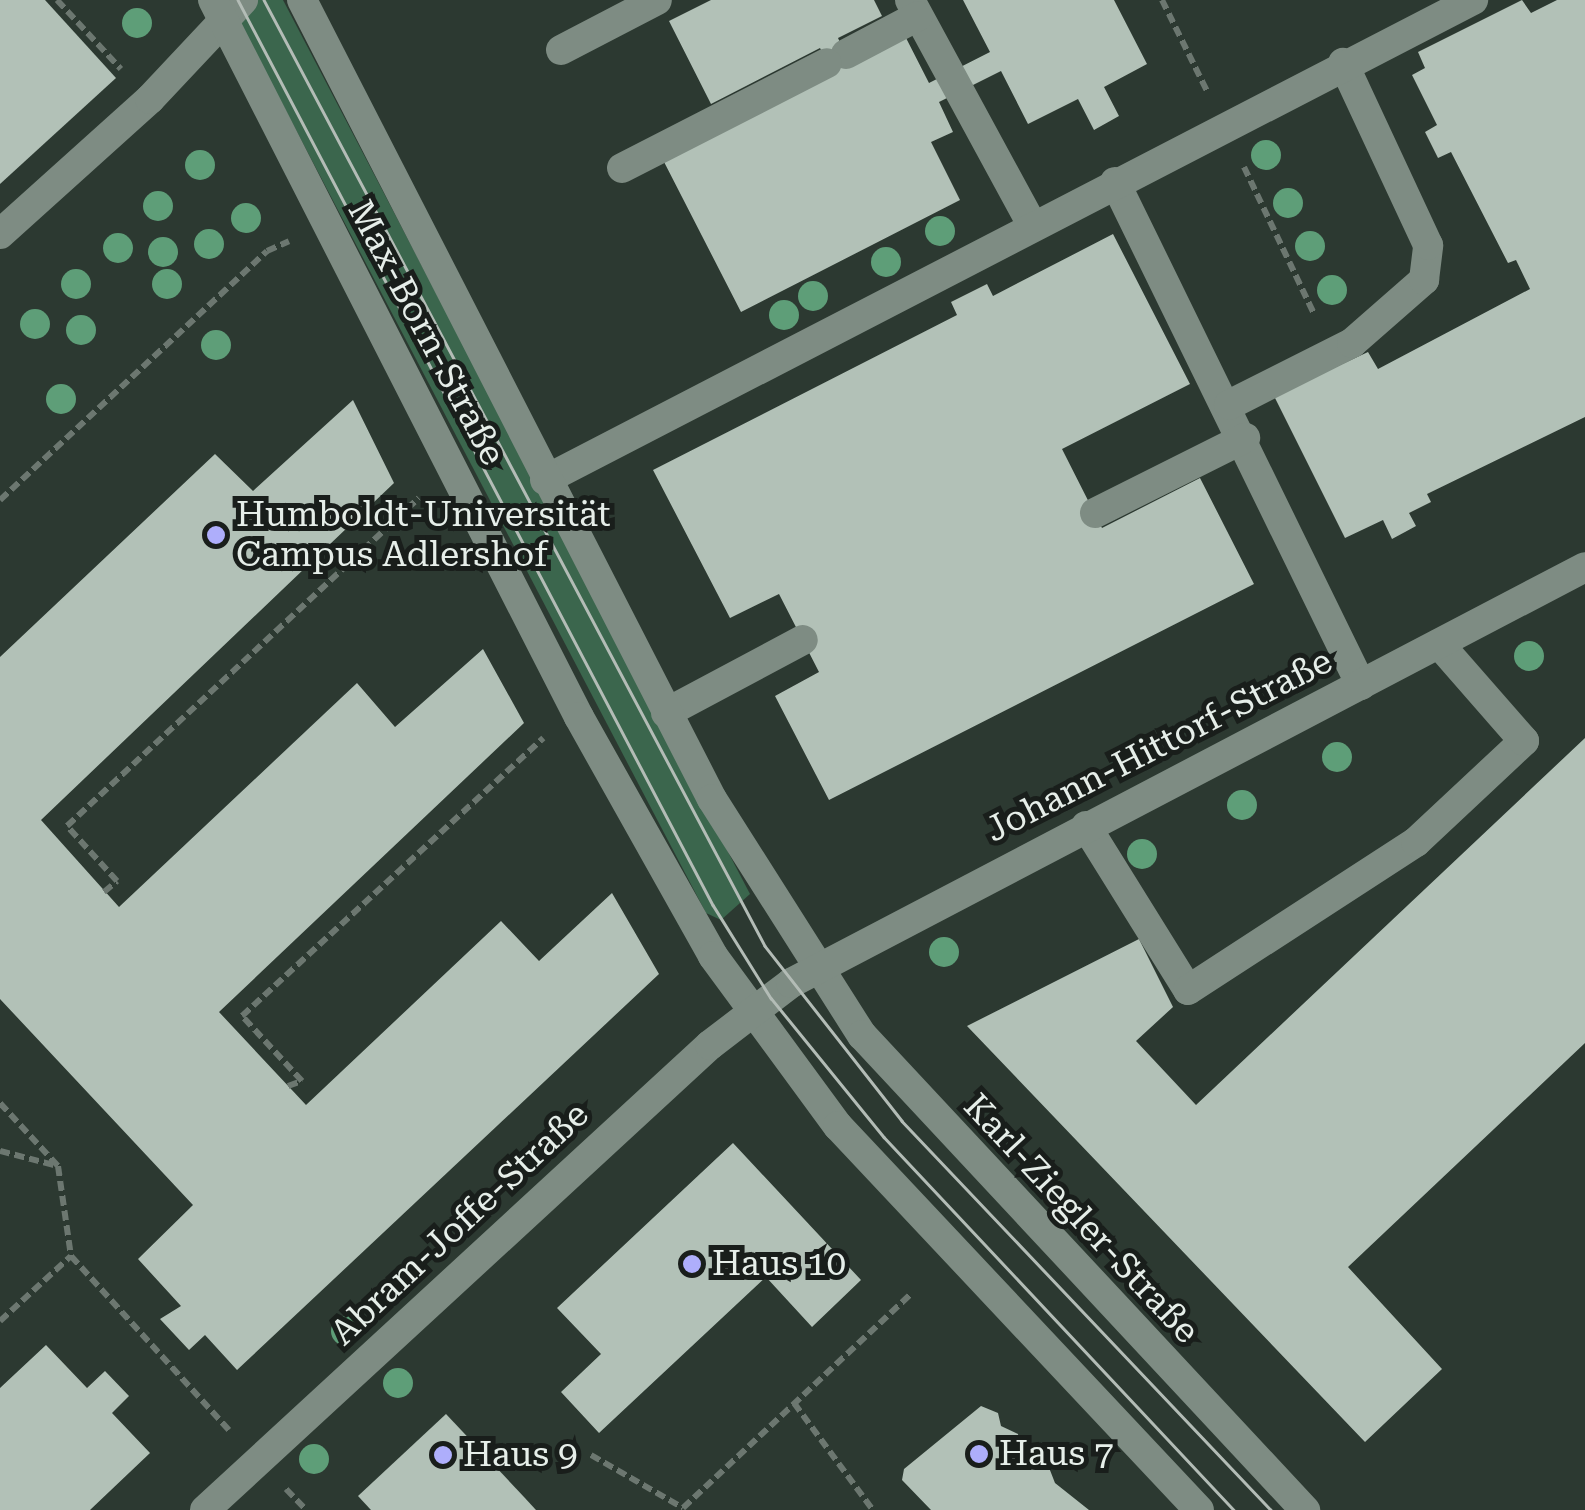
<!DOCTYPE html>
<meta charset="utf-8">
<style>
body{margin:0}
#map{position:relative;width:1585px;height:1510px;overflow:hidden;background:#2c3931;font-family:"Roboto Serif",serif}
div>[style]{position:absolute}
.green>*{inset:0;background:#3b664d}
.building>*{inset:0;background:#b2c1b7}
.path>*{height:6px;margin-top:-3px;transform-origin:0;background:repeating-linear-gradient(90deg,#6c7770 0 10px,transparent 0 15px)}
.lane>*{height:30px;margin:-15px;padding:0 15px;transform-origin:15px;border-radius:15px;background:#7e8c83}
.street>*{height:30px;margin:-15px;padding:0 15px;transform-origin:15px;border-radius:15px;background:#7e8c83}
.tram>*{height:2.5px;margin:-1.25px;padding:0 1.25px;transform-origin:1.25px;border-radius:1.25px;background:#b3bcb6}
.trees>*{width:30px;height:30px;margin:-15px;border-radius:50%;background:#5e9e78}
.dots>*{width:28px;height:28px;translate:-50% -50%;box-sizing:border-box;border:5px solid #191e1b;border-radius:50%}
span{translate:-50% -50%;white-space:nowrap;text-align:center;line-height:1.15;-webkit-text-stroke:10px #191e1b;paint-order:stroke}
.street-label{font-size:35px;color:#e6eee9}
.poi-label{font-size:35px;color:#e6eee9}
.left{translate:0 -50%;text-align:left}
</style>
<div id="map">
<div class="green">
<i style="clip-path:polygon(228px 0,283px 0,750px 894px,721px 920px,706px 913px)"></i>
</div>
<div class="building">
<i style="clip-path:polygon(0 0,45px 0,116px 78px,0 184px)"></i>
<i style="clip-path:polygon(711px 0,874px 0,882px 16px,838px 38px,849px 62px,904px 34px,929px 83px,990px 52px,963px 0,1114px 0,1147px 64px,1104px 87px,1119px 116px,1094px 130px,1078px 99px,1028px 124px,1001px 71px,939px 102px,953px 132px,931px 142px,960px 200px,741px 312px,662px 158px,832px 71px,820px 48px,711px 104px,669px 21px)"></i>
<i style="clip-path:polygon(1522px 0,1531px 13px,1557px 0,1585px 0,1585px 417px,1427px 494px,1431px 502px,1409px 513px,1416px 526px,1405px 532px,1392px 539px,1383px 520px,1345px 538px,1274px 396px,1368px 352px,1378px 369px,1530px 289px,1516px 260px,1508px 263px,1451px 152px,1438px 158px,1425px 132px,1437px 125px,1412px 75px,1425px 68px,1418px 52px)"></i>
<i style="clip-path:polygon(1113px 234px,1190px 384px,1062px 449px,1102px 528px,1200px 478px,1254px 584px,829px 800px,775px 696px,819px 672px,779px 594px,730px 618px,653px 470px,957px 315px,951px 302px,987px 284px,993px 296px)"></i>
<i style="clip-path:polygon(353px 400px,394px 483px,41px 820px,119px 907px,357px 683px,395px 727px,483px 649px,524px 723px,219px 1012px,306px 1105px,501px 921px,539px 961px,612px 893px,659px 974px,237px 1370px,205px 1335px,189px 1350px,160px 1319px,181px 1306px,138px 1259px,193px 1205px,0 999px,0 657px,215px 454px,253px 491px)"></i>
<i style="clip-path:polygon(1585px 738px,1585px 1043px,1348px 1267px,1442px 1369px,1365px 1442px,967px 1026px,1139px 939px,1173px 1007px,1136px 1041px,1196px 1105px)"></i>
<i style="clip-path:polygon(733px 1143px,861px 1280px,812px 1327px,766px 1277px,599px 1433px,561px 1392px,601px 1354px,557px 1308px)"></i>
<i style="clip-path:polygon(46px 1345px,87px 1388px,105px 1371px,129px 1396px,112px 1413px,150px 1453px,90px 1510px,0 1510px,0 1388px)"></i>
<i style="clip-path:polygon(981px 1406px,998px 1413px,1001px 1426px,1018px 1434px,1020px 1446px,1030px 1446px,1038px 1465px,1048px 1465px,1055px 1483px,1089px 1510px,931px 1510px,902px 1480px,904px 1469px)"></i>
<i style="clip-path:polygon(446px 1414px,524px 1497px,536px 1510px,371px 1510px,358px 1496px)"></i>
</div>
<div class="path">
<i style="left:57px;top:0;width:94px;rotate:47.2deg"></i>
<i style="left:1162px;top:0;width:104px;rotate:63.7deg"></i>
<i style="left:1244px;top:167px;width:163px;rotate:64.5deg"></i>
<i style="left:0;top:500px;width:365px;rotate:-43deg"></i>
<i style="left:267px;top:251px;width:24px;rotate:-24deg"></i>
<i style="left:104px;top:892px;width:17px;rotate:-40deg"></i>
<i style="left:117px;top:881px;width:74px;rotate:-132.3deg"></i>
<i style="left:67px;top:826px;width:481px;rotate:-43deg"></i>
<i style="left:288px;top:1086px;width:15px;rotate:-20deg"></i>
<i style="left:302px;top:1081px;width:88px;rotate:-132.7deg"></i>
<i style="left:242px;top:1016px;width:410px;rotate:-42.7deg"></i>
<i style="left:0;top:1103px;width:86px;rotate:47.4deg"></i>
<i style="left:58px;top:1166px;width:91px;rotate:81.8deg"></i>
<i style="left:71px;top:1256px;width:235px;rotate:47.8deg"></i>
<i style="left:0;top:1151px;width:59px;rotate:14.7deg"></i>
<i style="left:0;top:1321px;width:96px;rotate:-42.5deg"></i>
<i style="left:794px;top:1403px;width:133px;rotate:53.6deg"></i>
<i style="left:591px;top:1455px;width:106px;rotate:29.9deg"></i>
<i style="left:683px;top:1508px;width:314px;rotate:-43.2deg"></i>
<i style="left:286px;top:1489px;width:29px;rotate:46deg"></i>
</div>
<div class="lane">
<i style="left:910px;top:0;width:256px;rotate:61.5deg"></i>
<i style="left:561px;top:50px;width:108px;rotate:-27.5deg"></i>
<i style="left:846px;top:54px;width:81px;rotate:-27.8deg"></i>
<i style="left:622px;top:168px;width:230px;rotate:-27.1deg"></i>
<i style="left:1115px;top:182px;width:560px;rotate:63.94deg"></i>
<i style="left:0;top:234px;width:202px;rotate:-42deg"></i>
<i style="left:150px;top:99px;width:136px;rotate:-46.8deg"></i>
<i style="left:1229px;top:405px;width:138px;rotate:-26.8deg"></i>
<i style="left:1352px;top:343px;width:96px;rotate:-41.2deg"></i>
<i style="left:1424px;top:280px;width:35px;rotate:-83deg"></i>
<i style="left:1428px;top:245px;width:201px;rotate:-115deg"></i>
<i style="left:545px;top:480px;width:1045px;rotate:-27.35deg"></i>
<i style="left:1095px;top:513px;width:168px;rotate:-26.6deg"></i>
<i style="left:666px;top:713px;width:155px;rotate:-28.1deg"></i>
<i style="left:1086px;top:826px;width:193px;rotate:58.1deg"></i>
<i style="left:1188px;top:990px;width:272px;rotate:-33deg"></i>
<i style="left:1416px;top:842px;width:148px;rotate:-43.1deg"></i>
<i style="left:1524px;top:741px;width:129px;rotate:-131.2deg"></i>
</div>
<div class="street">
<i style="left:213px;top:0;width:805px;rotate:62.96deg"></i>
<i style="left:579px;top:717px;width:274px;rotate:60.7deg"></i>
<i style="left:713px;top:956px;width:211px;rotate:53.7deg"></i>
<i style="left:838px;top:1126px;width:527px;rotate:46.77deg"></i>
<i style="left:302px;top:0;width:898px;rotate:62.84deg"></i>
<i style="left:712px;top:799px;width:280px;rotate:57.6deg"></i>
<i style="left:862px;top:1035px;width:650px;rotate:47deg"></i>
<i style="left:205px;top:1510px;width:686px;rotate:-42.64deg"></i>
<i style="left:710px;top:1045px;width:102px;rotate:-37.4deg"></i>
<i style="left:791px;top:983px;width:896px;rotate:-27.65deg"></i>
</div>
<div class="tram">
<i style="left:238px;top:0;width:1022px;rotate:62.31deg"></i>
<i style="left:713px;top:905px;width:110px;rotate:58.1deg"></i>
<i style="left:771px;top:998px;width:179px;rotate:50.9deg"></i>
<i style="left:884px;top:1137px;width:511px;rotate:46.82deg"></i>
<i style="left:264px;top:0;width:1070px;rotate:62.09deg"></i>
<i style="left:765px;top:946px;width:222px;rotate:51.9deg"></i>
<i style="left:902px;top:1121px;width:536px;rotate:46.51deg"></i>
</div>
<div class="trees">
<i style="left:137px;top:23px"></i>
<i style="left:1266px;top:155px"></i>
<i style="left:200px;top:165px"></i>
<i style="left:1288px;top:203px"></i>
<i style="left:158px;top:206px"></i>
<i style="left:246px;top:218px"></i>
<i style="left:940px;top:231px"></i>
<i style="left:209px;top:244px"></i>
<i style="left:1310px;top:246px"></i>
<i style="left:118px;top:248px"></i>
<i style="left:163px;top:252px"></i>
<i style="left:886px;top:262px"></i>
<i style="left:76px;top:284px"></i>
<i style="left:167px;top:284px"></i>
<i style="left:1332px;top:290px"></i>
<i style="left:813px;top:296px"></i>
<i style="left:784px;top:315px"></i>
<i style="left:35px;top:324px"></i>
<i style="left:81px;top:330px"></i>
<i style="left:216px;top:345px"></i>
<i style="left:61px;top:399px"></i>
<i style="left:1529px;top:656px"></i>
<i style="left:1337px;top:757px"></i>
<i style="left:1242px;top:805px"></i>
<i style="left:1142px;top:854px"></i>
<i style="left:944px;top:952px"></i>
<i style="left:346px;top:1331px"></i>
<i style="left:398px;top:1383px"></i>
<i style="left:314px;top:1459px"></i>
</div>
<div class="dots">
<i style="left:216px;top:535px;background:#aeaefb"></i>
<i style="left:692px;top:1264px;background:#aeaefb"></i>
<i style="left:979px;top:1454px;background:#aeaefb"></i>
<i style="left:443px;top:1455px;background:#aeaefb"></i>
</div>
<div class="street-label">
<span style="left:426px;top:333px;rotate:62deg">Max-Born-Straße</span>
<span style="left:1159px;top:746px;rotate:-27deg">Johann-Hittorf-Straße</span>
<span style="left:1081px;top:1219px;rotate:47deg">Karl-Ziegler-Straße</span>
<span style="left:460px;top:1224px;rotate:-43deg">Abram-Joffe-Straße</span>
</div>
<div class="poi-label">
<span class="left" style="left:236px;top:535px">Humboldt-Universität<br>Campus Adlershof</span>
<span class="left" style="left:712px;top:1264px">Haus 10</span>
<span class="left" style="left:999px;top:1454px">Haus 7</span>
<span class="left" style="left:463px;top:1455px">Haus 9</span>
</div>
</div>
